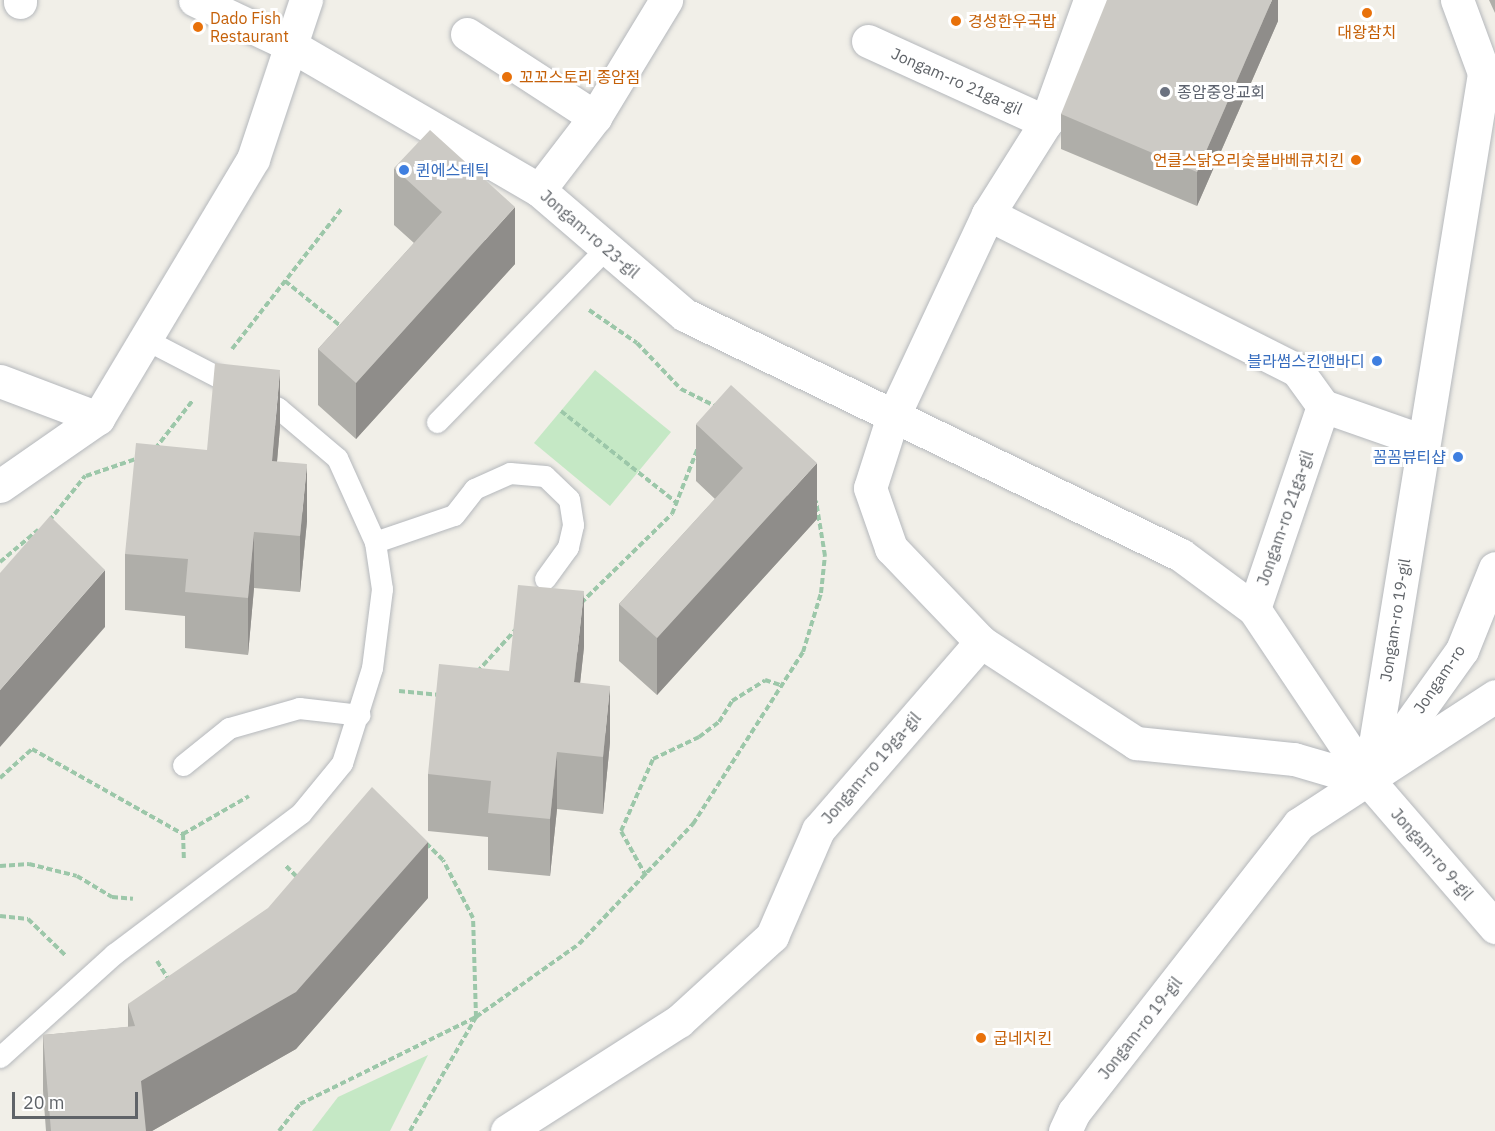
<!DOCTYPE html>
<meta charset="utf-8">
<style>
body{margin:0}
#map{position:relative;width:1495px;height:1131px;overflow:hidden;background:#f1efe8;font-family:"IBM Plex Sans","Noto Sans KR",sans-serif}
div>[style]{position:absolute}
.green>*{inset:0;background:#c5e8c5}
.path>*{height:4px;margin-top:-2px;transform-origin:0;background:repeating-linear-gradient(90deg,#9cc7a9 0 6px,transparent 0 9px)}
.roads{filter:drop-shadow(0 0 2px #b5b8bc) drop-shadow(0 0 2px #b5b8bc)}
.lane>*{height:21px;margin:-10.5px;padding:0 10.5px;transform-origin:10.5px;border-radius:10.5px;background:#fff}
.street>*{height:33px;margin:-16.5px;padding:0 16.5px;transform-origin:16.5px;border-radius:16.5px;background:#fff}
.wall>*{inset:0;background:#afaea9}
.shaded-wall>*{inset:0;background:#8f8d8a}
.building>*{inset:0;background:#cccac5}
.dots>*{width:16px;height:16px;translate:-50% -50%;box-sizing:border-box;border:3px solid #fff;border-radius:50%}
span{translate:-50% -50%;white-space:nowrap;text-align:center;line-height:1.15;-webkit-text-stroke:6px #fff;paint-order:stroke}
.food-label{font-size:16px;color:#c56008}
.left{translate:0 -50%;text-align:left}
.right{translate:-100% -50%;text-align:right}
.street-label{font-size:16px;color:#5f6368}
.worship-label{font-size:16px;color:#5b616d}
.shop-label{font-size:16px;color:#366cbe}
.scale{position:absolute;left:12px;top:1092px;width:126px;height:27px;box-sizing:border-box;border:3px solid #5f6368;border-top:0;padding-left:8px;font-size:18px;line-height:21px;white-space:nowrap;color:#5f6368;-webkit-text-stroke:4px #fff;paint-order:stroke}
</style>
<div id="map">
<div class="green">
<i style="clip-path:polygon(595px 370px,671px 432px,610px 506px,534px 443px)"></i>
<i style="clip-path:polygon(428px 1055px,390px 1131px,312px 1131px,338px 1097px)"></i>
</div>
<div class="path">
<i style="left:285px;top:281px;width:75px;rotate:39deg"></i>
<i style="left:589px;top:310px;width:58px;rotate:34.5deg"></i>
<i style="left:637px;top:343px;width:64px;rotate:46.3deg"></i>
<i style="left:681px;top:389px;width:40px;rotate:26.6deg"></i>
<i style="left:232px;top:349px;width:179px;rotate:-52deg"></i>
<i style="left:561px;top:411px;width:147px;rotate:38.4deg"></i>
<i style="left:155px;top:449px;width:62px;rotate:-52.2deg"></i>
<i style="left:86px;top:476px;width:56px;rotate:-18.8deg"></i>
<i style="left:49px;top:521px;width:58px;rotate:-51.3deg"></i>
<i style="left:0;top:562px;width:50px;rotate:-40.1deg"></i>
<i style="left:581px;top:603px;width:127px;rotate:-44.4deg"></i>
<i style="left:672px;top:514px;width:74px;rotate:-68.6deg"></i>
<i style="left:477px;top:672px;width:61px;rotate:-47.7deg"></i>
<i style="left:399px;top:691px;width:41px;rotate:5.6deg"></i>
<i style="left:0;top:778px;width:43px;rotate:-42.2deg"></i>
<i style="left:32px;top:749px;width:173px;rotate:29.4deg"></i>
<i style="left:183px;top:834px;width:76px;rotate:-29.9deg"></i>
<i style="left:183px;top:834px;width:26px;rotate:88deg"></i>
<i style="left:0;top:866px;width:29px;rotate:-4deg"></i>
<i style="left:29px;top:864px;width:49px;rotate:14deg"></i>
<i style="left:77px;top:876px;width:41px;rotate:31deg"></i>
<i style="left:112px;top:897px;width:21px;rotate:5deg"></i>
<i style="left:286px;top:866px;width:17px;rotate:45deg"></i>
<i style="left:646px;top:876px;width:51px;rotate:-119.1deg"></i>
<i style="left:621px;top:831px;width:79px;rotate:-66deg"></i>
<i style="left:653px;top:759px;width:51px;rotate:-25.6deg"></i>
<i style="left:699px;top:737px;width:25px;rotate:-37deg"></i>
<i style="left:719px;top:722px;width:25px;rotate:-58deg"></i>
<i style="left:732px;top:701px;width:39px;rotate:-32deg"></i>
<i style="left:765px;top:680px;width:19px;rotate:18deg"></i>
<i style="left:0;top:916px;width:28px;rotate:6deg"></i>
<i style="left:28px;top:919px;width:52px;rotate:44.2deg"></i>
<i style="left:157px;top:961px;width:22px;rotate:58deg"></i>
<i style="left:279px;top:1131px;width:34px;rotate:-52deg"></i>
<i style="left:300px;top:1104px;width:196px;rotate:-26.3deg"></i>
<i style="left:476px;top:1017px;width:126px;rotate:-35.3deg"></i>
<i style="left:579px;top:944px;width:166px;rotate:-46.5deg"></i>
<i style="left:693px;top:824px;width:204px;rotate:-57.4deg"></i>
<i style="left:803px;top:652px;width:62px;rotate:-73deg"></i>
<i style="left:821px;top:593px;width:37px;rotate:-84deg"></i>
<i style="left:825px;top:556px;width:56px;rotate:-99.3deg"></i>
<i style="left:410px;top:1131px;width:132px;rotate:-59.9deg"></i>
<i style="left:476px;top:1017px;width:99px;rotate:-91.7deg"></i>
<i style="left:473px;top:918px;width:65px;rotate:-117.3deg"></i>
<i style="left:443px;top:860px;width:25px;rotate:-135deg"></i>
</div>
<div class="roads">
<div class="lane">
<i style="left:437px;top:422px;width:241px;rotate:-45.8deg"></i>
<i style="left:375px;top:542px;width:83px;rotate:-18.9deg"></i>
<i style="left:454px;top:515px;width:33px;rotate:-52deg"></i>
<i style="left:474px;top:489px;width:39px;rotate:-24deg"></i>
<i style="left:510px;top:473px;width:35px;rotate:5deg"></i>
<i style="left:545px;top:476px;width:33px;rotate:44deg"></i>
<i style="left:569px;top:499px;width:26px;rotate:81deg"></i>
<i style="left:573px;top:525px;width:23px;rotate:103deg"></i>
<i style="left:568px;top:547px;width:39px;rotate:126deg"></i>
<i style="left:183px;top:765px;width:59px;rotate:-38.8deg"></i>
<i style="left:229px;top:728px;width:73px;rotate:-15.9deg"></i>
<i style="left:299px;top:708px;width:61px;rotate:6.5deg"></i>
<i style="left:0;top:1057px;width:154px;rotate:-42.1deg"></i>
<i style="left:114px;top:954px;width:234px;rotate:-37deg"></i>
<i style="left:301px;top:813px;width:65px;rotate:-50.6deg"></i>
<i style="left:342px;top:763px;width:100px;rotate:-72.5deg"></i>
<i style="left:372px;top:668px;width:80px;rotate:-82.8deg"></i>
<i style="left:382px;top:589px;width:48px;rotate:-98.5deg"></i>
<i style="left:375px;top:542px;width:92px;rotate:-114.3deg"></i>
<i style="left:337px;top:458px;width:77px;rotate:-139.7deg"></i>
<i style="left:278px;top:408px;width:150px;rotate:-152.6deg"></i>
</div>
<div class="street">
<i style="left:195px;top:0;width:105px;rotate:25.3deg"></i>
<i style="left:290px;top:45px;width:288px;rotate:30.2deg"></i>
<i style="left:539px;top:190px;width:192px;rotate:40.6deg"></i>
<i style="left:685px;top:315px;width:551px;rotate:25.82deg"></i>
<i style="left:1181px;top:555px;width:91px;rotate:36.5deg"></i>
<i style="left:1254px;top:609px;width:207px;rotate:56.2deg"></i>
<i style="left:1369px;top:781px;width:193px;rotate:49.2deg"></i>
<i style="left:1090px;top:0;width:130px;rotate:109.8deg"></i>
<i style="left:1046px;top:122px;width:109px;rotate:122.2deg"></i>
<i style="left:988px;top:214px;width:226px;rotate:115.1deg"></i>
<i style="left:892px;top:419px;width:72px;rotate:107.7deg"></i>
<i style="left:870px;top:488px;width:64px;rotate:70.7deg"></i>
<i style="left:891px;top:548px;width:130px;rotate:46.2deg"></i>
<i style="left:981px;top:642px;width:185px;rotate:33.1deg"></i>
<i style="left:1136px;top:743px;width:159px;rotate:5.8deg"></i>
<i style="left:1294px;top:759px;width:78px;rotate:16.3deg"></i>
<i style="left:20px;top:2px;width:2px;rotate:-90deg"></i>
<i style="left:467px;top:34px;width:153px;rotate:33deg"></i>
<i style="left:868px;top:41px;width:196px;rotate:24.5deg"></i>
<i style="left:539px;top:190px;width:92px;rotate:-52.5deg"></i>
<i style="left:595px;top:117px;width:137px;rotate:-58.7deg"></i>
<i style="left:988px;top:214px;width:346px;rotate:26.8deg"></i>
<i style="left:1297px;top:370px;width:44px;rotate:54.2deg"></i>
<i style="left:1323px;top:406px;width:214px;rotate:108.8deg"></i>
<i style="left:0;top:381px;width:105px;rotate:20.7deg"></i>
<i style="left:1323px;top:406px;width:106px;rotate:19.3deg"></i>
<i style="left:0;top:486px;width:119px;rotate:-34.8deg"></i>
<i style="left:98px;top:418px;width:302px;rotate:-59.1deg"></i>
<i style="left:253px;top:159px;width:168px;rotate:-71.6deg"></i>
<i style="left:1380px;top:765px;width:141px;rotate:-54.5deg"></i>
<i style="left:1462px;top:650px;width:88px;rotate:-68.1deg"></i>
<i style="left:1369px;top:781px;width:717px;rotate:-80.77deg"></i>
<i style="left:1484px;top:73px;width:78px;rotate:-110.3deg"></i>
<i style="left:507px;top:1131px;width:204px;rotate:-32.6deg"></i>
<i style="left:679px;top:1021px;width:126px;rotate:-42.4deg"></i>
<i style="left:772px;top:936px;width:116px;rotate:-66.5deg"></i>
<i style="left:818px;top:830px;width:249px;rotate:-49.1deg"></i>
<i style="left:1065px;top:1131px;width:21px;rotate:-65deg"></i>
<i style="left:1074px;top:1112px;width:365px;rotate:-52deg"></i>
<i style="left:1299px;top:824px;width:234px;rotate:-33.1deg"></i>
</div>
</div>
<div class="wall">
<i style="clip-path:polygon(1278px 0,1278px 21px,1197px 206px,1061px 149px,1061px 114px)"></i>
<i style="clip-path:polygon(1489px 0,1495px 0,1495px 13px)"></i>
<i style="clip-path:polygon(394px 168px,515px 264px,356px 439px,318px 405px,318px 349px,414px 243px,394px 225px)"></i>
<i style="clip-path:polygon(696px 424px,817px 519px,657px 695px,619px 661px,619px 604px,715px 499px,696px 481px)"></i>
<i style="clip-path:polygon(280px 427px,277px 462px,307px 521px,300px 592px,254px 588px,248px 655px,185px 648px,185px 616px,125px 610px,125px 554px,207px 450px)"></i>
<i style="clip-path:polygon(584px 647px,580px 683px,610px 742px,603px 814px,557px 809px,550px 876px,488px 870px,488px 837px,428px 831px,428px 774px)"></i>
<i style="clip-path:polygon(428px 898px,296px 1049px,152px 1131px,46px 1131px,43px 1091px,43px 1035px,128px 1027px,128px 1004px)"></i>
</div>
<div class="shaded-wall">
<i style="clip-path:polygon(1272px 0,1278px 0,1278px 21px,1197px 206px,1197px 172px)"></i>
<i style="clip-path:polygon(515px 207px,515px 264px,356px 439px,356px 383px)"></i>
<i style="clip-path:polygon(280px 370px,280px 427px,272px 518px,272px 461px)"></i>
<i style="clip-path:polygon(817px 463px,817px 519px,657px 695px,657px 638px)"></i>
<i style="clip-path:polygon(307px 464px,307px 521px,300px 592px,300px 536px)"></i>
<i style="clip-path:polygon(254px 532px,254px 588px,248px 655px,248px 598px)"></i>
<i style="clip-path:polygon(105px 570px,105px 627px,0 747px,0 690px)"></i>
<i style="clip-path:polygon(584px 591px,584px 647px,574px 739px,574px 682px)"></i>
<i style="clip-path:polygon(610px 686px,610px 742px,603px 814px,603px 757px)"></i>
<i style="clip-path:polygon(557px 752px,557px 809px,550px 876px,550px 819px)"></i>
<i style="clip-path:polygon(428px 842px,428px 898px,296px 1049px,152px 1131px,141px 1131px,141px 1081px)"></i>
</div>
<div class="building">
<i style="clip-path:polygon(1107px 0,1272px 0,1197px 172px,1061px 114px)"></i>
<i style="clip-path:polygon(430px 130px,515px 207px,356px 383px,318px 349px,442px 212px,394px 168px)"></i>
<i style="clip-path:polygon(215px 363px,280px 370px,272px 461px,307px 464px,300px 536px,254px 532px,248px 598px,185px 592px,188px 559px,125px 554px,136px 443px,207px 450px)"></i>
<i style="clip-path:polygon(731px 385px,817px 463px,657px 638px,619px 604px,743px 468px,696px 424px)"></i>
<i style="clip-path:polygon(50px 516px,105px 570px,0 690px,0 573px)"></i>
<i style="clip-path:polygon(518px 585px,584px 591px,574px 682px,610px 686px,603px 757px,557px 752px,550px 819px,488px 813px,491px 781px,428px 774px,439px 664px,509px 671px)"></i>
<i style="clip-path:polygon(372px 787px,428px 842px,296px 992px,141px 1081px,146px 1131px,51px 1131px,43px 1035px,135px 1026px,128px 1004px,268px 908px)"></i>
</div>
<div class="dots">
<i style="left:1367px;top:13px;background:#e8710a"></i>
<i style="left:956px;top:21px;background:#e8710a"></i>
<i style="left:198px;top:27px;background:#e8710a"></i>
<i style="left:507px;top:77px;background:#e8710a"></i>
<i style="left:1165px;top:92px;background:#6b7280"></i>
<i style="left:1356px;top:160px;background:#e8710a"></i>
<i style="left:404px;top:170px;background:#3f7fe0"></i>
<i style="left:1377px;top:361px;background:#3f7fe0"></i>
<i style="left:1458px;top:457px;background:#3f7fe0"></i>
<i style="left:981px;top:1038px;background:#e8710a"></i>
</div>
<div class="food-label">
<span class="left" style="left:210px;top:27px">Dado Fish<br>Restaurant</span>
<span class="left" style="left:968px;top:21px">경성한우국밥</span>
<span style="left:1367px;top:32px">대왕참치</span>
<span class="left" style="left:519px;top:77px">꼬꼬스토리 종암점</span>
<span class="right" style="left:1344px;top:160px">언클스닭오리숯불바베큐치킨</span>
<span class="left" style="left:993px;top:1038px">굽네치킨</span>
</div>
<div class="street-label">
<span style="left:957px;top:81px;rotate:24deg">Jongam-ro 21ga-gil</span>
<span style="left:590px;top:234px;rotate:41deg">Jongam-ro 23-gil</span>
<span style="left:1285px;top:518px;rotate:-71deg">Jongam-ro 21ga-gil</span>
<span style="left:1395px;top:620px;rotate:-81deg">Jongam-ro 19-gil</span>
<span style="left:1439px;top:679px;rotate:-56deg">Jongam-ro</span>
<span style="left:871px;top:768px;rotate:-49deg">Jongam-ro 19ga-gil</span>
<span style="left:1432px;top:854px;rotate:49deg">Jongam-ro 9-gil</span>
<span style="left:1140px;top:1028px;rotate:-52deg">Jongam-ro 19-gil</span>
</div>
<div class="worship-label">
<span class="left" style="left:1177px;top:92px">종암중앙교회</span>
</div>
<div class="shop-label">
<span class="left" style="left:416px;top:170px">퀸에스테틱</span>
<span class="right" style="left:1365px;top:361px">블라썸스킨앤바디</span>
<span class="right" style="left:1446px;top:457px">꼼꼼뷰티샵</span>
</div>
<div class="scale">20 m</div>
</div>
